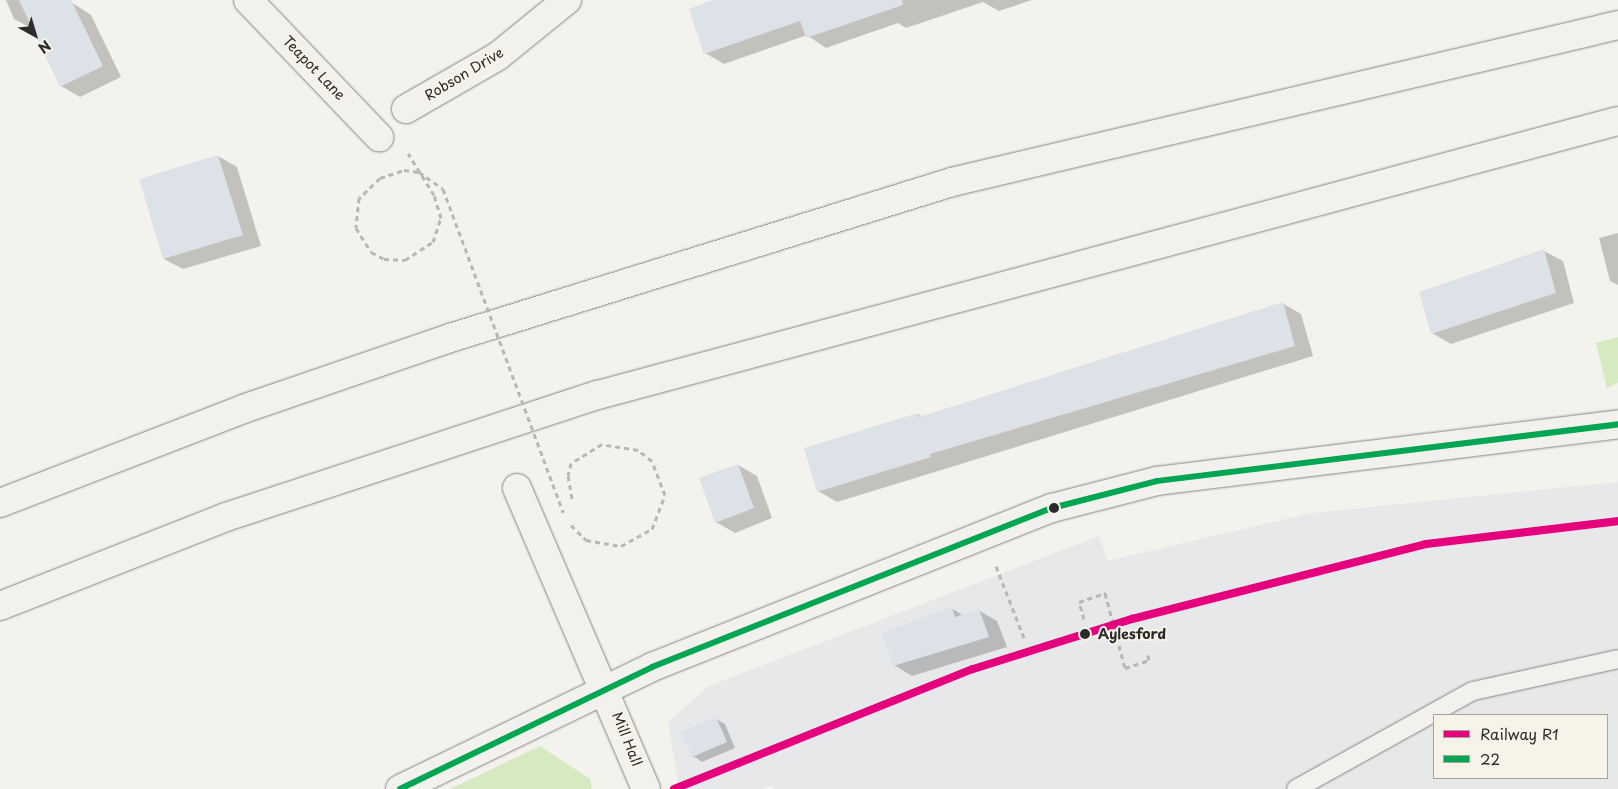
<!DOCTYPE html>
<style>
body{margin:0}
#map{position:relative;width:1618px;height:789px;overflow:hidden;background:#f4f2ec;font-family:"Playpen Sans",sans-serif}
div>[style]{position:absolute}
.built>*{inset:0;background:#e7e8e9}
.green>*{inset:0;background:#d6eac1}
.shadow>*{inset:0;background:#0003}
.building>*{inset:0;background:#dde1e8}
.path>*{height:3px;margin-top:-1.5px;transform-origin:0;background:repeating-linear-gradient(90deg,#b8b7b5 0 5px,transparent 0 9px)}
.roads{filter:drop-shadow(0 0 1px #858582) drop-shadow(0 0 1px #858582)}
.service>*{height:18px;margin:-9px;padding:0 9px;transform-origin:9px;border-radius:9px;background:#f2f1ed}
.minor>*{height:28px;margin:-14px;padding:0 14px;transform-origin:14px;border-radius:14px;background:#f2f1ed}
.tertiary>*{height:28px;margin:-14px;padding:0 14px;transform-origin:14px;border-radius:14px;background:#f2f1ed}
.motorway>*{height:28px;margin:-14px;padding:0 14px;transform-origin:14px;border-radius:14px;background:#f2f1ed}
.path-bridge>*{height:3px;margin-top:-1.5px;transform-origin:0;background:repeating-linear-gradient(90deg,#b8b7b5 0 5px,transparent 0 9px)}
.bus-1>*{height:6px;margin:-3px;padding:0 3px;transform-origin:3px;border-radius:3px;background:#00a651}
.rail-1>*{height:8px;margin:-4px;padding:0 4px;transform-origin:4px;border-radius:4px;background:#e5007d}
.dots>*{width:14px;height:14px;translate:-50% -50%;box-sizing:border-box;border:2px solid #f7f3e8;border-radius:50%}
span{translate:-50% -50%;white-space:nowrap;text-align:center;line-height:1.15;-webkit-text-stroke:4px #f7f3e8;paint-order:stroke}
.street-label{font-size:14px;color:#2b2b2b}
.stop-label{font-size:14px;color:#2b2b2b;font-weight:700}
.left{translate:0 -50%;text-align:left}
.legend{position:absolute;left:1433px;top:714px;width:175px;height:65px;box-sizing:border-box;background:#f7f3e8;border:1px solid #a5a39c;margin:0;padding:6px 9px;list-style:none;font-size:15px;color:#2b2b2b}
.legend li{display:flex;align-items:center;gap:10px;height:25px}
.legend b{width:25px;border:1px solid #a5a39c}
.north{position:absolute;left:10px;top:10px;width:50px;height:50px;-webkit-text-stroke:4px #f7f3e8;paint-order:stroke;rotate:141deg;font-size:14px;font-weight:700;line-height:20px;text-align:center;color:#2b2b2b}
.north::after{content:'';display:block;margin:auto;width:18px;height:22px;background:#2b2b2b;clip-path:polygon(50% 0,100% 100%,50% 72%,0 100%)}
</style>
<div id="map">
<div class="built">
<i style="clip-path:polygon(evenodd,1618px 482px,1618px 789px,774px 789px,772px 785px,761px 789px,679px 789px,668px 722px,709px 686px,1099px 536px,1107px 561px,1312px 513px,1618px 482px,1434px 715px,1607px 715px,1607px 778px,1434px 778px,1434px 715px)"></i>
</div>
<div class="green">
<i style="clip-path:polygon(1618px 337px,1618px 383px,1607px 388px,1596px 343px)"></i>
<i style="clip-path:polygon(540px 746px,590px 779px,592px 789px,450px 789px)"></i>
</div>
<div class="shadow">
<i style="clip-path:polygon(6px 0,68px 0,91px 15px,121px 77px,80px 97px,61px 86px,33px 29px,14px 19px)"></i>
<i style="clip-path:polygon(717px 0,1032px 0,999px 11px,983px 2px,906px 28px,898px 23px,826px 48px,807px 35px,724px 64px,705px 53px)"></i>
<i style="clip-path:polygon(218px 156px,237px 167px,261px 246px,183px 269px,164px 259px,141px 180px)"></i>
<i style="clip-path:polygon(1618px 233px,1618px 285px,1610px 281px,1599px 238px)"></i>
<i style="clip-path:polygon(1544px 251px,1563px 261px,1574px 303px,1451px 344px,1432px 333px)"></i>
<i style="clip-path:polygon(1282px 303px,1301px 314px,1313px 356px,837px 502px,818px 491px,918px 414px,923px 417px)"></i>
<i style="clip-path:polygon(738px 465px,757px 476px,772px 518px,735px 533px,716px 522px)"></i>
<i style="clip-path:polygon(951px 608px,964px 616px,978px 610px,997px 621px,1007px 647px,912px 676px,894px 665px)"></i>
<i style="clip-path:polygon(716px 719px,725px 724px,735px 748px,702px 762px,693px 756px)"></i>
</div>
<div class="building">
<i style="clip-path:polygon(19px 0,71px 0,103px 66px,60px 87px)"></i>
<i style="clip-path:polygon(713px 0,902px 0,903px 5px,806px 38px,800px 21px,704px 54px,689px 9px)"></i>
<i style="clip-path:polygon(218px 155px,243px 235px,163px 259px,139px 179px)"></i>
<i style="clip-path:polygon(1544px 249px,1556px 293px,1431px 334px,1419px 292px)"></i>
<i style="clip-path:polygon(1283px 302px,1295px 346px,930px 454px,931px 457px,817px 492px,804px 448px,918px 413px,919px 417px)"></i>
<i style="clip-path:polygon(738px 464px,754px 508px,715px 523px,699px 478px)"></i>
<i style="clip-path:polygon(952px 607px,955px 617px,979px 609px,989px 637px,893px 666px,882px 633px)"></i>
<i style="clip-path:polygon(716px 717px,727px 742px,692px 757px,681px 732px)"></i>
</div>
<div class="path">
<i style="left:380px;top:178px;width:29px;rotate:136deg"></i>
<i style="left:359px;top:198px;width:30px;rotate:96deg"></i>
<i style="left:356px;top:228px;width:28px;rotate:58deg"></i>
<i style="left:371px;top:252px;width:15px;rotate:28deg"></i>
<i style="left:384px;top:259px;width:21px;rotate:3deg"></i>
<i style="left:405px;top:260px;width:33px;rotate:-33deg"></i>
<i style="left:433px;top:242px;width:25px;rotate:-72deg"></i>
<i style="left:441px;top:218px;width:24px;rotate:-107deg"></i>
<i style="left:434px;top:195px;width:49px;rotate:-121.8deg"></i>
<i style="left:571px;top:525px;width:21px;rotate:45deg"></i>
<i style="left:586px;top:540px;width:36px;rotate:10deg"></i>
<i style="left:621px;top:546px;width:35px;rotate:-29deg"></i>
<i style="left:652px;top:529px;width:36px;rotate:-69deg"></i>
<i style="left:665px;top:495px;width:36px;rotate:-111deg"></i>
<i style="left:652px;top:461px;width:18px;rotate:-142deg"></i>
<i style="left:638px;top:450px;width:36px;rotate:-171deg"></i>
<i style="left:602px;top:444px;width:36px;rotate:148deg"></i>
<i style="left:571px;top:463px;width:13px;rotate:103deg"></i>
<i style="left:568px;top:476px;width:23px;rotate:80deg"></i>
<i style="left:996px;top:566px;width:77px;rotate:68.7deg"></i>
<i style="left:1084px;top:619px;width:18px;rotate:-106deg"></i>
<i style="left:1079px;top:602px;width:28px;rotate:-19deg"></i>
<i style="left:1105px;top:593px;width:78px;rotate:75.1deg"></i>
<i style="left:1125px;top:668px;width:25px;rotate:-18deg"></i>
<i style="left:1149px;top:660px;width:8px;rotate:-104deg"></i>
</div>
<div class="roads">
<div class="service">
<i style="left:1296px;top:789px;width:202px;rotate:-29deg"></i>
<i style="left:1473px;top:691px;width:148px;rotate:-12.4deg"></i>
</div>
<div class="minor">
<i style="left:248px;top:0;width:190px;rotate:46.3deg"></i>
<i style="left:406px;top:109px;width:106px;rotate:-29.9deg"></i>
<i style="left:498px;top:56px;width:89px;rotate:-39.1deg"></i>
<i style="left:517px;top:488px;width:327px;rotate:66.8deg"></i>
</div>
<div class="tertiary">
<i style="left:400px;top:789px;width:280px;rotate:-25.8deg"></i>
<i style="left:652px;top:667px;width:430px;rotate:-21.7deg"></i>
<i style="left:1052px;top:508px;width:108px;rotate:-14.4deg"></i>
<i style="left:1157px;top:481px;width:465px;rotate:-7deg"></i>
</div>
<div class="motorway">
<i style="left:0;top:503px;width:261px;rotate:-21.1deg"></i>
<i style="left:243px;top:409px;width:219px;rotate:-18.9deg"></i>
<i style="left:450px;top:338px;width:526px;rotate:-17.26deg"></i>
<i style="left:952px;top:182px;width:684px;rotate:-13.26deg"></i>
<i style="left:0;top:606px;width:243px;rotate:-21.5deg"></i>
<i style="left:226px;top:517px;width:391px;rotate:-18.2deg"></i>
<i style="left:598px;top:395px;width:1056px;rotate:-15.04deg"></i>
</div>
</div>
<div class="path-bridge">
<i style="left:380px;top:178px;width:25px;rotate:-18deg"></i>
<i style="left:404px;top:170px;width:15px;rotate:8deg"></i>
<i style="left:419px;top:172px;width:29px;rotate:35deg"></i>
<i style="left:443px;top:189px;width:345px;rotate:69.6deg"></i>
</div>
<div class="bus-1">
<i style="left:400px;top:789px;width:280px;rotate:-25.8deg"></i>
<i style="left:652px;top:667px;width:430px;rotate:-21.7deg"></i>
<i style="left:1052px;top:508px;width:108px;rotate:-14.4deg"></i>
<i style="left:1157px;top:481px;width:465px;rotate:-7deg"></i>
</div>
<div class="rail-1">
<i style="left:674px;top:789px;width:322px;rotate:-21.9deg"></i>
<i style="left:973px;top:669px;width:167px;rotate:-17.5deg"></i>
<i style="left:1132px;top:619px;width:303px;rotate:-14.3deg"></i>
<i style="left:1426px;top:544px;width:193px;rotate:-6.8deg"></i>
</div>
<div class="dots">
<i style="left:1054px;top:508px;background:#2b2b2b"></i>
<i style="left:1085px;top:634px;background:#2b2b2b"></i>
</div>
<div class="street-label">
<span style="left:314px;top:68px;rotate:46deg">Teapot Lane</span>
<span style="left:464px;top:74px;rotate:-31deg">Robson Drive</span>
<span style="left:627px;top:739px;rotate:68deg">Mill Hall</span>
</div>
<div class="stop-label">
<span class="left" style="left:1098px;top:634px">Aylesford</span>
</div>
<ul class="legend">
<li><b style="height:6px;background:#e5007d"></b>Railway R1</li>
<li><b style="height:6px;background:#00a651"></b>22</li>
</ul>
<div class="north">N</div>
</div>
